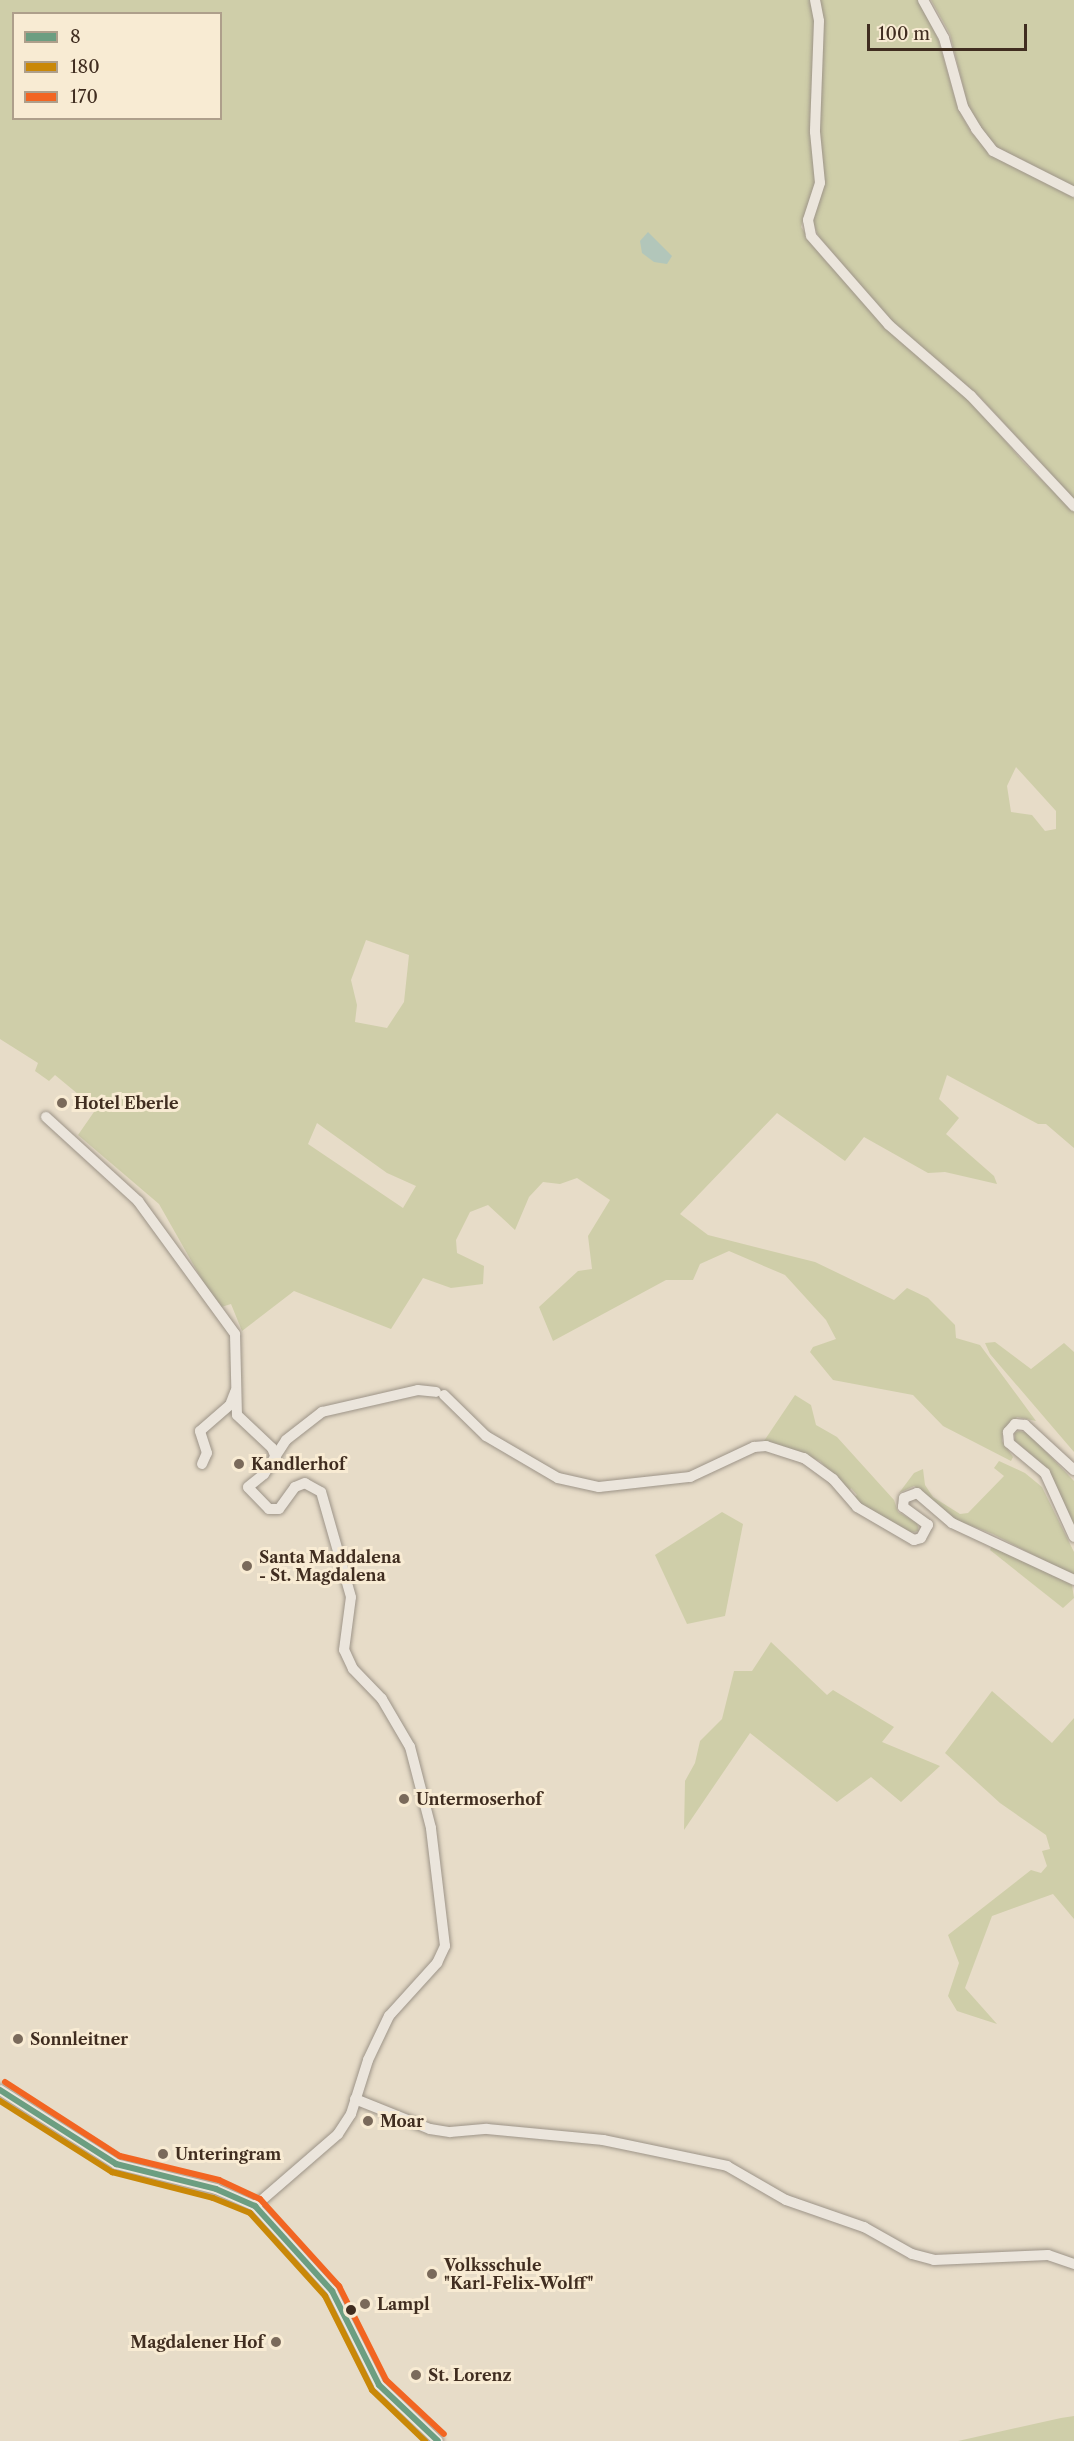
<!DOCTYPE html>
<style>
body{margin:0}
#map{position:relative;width:1074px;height:2441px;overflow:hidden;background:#e7dcc8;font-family:"Libre Caslon Text",serif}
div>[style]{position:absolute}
.green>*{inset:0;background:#cfcea9}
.water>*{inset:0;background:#b2c6ba}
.roads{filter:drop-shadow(0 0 2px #9d9488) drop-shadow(0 0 2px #9d9488)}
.minor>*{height:10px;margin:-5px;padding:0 5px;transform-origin:5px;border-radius:5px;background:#ebe5dc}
.bus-1>*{height:6px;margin:-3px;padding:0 3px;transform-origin:3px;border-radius:3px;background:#6c9e81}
.bus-2>*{height:6px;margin:-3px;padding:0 3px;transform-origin:3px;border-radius:3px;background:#c98808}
.bus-3>*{height:6px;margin:-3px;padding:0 3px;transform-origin:3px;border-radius:3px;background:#f26522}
.dots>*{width:16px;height:16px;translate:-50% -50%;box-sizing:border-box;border:3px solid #f8ebd3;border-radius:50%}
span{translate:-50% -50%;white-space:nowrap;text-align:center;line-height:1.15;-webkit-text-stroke:6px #f8ebd3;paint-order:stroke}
.poi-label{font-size:16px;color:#402d20;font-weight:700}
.left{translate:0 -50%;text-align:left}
.right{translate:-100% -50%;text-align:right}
.legend{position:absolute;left:12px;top:12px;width:210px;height:108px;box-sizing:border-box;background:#f8ebd3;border:2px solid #ae9f8b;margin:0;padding:8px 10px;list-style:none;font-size:18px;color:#402d20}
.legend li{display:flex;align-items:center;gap:12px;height:30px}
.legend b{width:30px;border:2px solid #ae9f8b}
.scale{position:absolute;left:867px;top:24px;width:160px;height:27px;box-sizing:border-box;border:3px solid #402d20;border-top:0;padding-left:8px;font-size:18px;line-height:21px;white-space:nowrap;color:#402d20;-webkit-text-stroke:4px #f8ebd3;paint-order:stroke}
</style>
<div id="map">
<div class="green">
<i style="clip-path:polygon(evenodd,0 0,811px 0,815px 22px,815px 182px,801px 227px,824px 259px,886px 327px,971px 400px,1023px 462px,1074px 511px,1074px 1148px,1046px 1124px,1038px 1124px,947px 1075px,939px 1099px,959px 1118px,946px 1134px,994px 1176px,997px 1184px,945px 1172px,928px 1173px,864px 1137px,845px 1161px,777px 1113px,680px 1214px,708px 1235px,815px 1262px,894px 1300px,907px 1288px,928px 1298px,955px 1325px,956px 1338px,980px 1345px,1036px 1421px,1017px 1417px,1003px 1431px,1002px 1441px,1013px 1457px,1011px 1461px,943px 1426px,913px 1395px,833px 1380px,810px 1352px,813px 1347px,836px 1339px,826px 1320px,785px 1275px,729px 1251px,700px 1264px,693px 1280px,666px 1280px,553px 1341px,539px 1307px,578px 1271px,592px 1269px,588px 1236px,610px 1200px,577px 1178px,560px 1184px,543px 1182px,529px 1197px,515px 1230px,488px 1205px,470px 1212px,456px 1240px,457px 1253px,484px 1266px,483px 1284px,451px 1288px,423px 1278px,391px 1329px,294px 1291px,242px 1331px,231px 1304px,218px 1308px,159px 1204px,78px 1135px,96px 1109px,55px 1075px,49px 1081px,35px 1071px,38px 1063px,0 1039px,0 0,14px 14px,220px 14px,220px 118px,14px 118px,14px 14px,0 0,1016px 767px,1056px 811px,1056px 829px,1045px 831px,1032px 815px,1011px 812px,1007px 786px,1016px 767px,0 0,366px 940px,409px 955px,404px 1002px,387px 1028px,355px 1022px,357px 1005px,351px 980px,366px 940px,0 0,317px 1123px,387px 1173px,416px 1186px,403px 1208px,308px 1144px,317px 1123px)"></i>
<i style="clip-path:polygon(819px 0,918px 0,938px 39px,958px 109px,971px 132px,990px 154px,1056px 185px,1074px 198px,1074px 499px,979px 396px,892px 322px,819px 237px,812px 220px,820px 135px)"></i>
<i style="clip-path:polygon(931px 0,1074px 0,1074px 188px,996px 147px,980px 128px,968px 106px,950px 34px)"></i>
<i style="clip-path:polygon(995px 1342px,1031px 1369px,1064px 1343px,1074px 1352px,1074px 1452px,990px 1354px,985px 1343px)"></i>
<i style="clip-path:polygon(795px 1395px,811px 1405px,816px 1425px,837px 1437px,894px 1500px,898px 1512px,917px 1523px,919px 1531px,908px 1533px,860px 1504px,853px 1498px,857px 1495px,851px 1488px,849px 1492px,820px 1461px,764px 1441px)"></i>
<i style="clip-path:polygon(1019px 1431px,1028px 1433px,1074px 1481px,1074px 1526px,1047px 1468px,1015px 1441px,1015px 1433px)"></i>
<i style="clip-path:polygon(999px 1461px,1025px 1473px,1042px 1487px,1074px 1552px,1074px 1576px,993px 1534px,956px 1520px,914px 1486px,899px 1493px,914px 1473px,923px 1469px,925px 1485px,933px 1497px,960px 1514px,968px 1513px,1004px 1476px,994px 1468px)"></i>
<i style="clip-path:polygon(722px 1512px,743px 1524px,725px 1616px,687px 1624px,655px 1555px)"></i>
<i style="clip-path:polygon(992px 1545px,1072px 1585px,1074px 1598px,1063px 1608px,990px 1550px)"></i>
<i style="clip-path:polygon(771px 1642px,827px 1695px,833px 1690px,894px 1727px,882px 1742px,940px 1766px,901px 1802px,871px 1777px,837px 1802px,750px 1733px,684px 1830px,685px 1781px,695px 1763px,700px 1741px,722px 1719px,734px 1671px,752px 1671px)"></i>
<i style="clip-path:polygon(992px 1691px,1052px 1743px,1074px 1718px,1074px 1919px,1053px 1894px,992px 1916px,965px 1988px,997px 2024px,957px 2011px,948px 1996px,959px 1963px,948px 1935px,1031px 1870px,1041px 1873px,1047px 1866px,1042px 1851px,1050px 1849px,1046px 1835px,1000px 1803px,945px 1753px)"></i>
<i style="clip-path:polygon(1074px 2416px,1074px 2441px,958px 2441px,1061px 2418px)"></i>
</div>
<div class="water">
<i style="clip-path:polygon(648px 232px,672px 256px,667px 264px,654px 262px,642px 253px,640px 241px)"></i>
</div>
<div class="roads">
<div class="minor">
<i style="left:815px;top:0;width:21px;rotate:79deg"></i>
<i style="left:819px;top:21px;width:111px;rotate:92.1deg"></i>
<i style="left:815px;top:132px;width:51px;rotate:84.4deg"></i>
<i style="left:820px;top:183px;width:39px;rotate:108deg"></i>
<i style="left:808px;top:220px;width:16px;rotate:79deg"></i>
<i style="left:811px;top:236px;width:118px;rotate:48.8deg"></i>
<i style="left:889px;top:325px;width:108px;rotate:40.9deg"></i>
<i style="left:971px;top:396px;width:151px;rotate:46.9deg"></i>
<i style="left:923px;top:0;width:43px;rotate:61.1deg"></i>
<i style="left:944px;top:38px;width:72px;rotate:74.6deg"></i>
<i style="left:963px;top:107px;width:26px;rotate:59deg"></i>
<i style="left:976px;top:129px;width:28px;rotate:52deg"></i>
<i style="left:993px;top:151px;width:91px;rotate:26.8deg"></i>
<i style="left:46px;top:1117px;width:125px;rotate:42.4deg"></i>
<i style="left:138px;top:1201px;width:165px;rotate:53.9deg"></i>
<i style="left:235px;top:1334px;width:81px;rotate:88.6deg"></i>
<i style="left:237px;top:1415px;width:48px;rotate:43.3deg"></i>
<i style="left:272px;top:1448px;width:11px;rotate:68deg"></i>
<i style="left:444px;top:1395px;width:59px;rotate:44.3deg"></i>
<i style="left:486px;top:1436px;width:83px;rotate:30.3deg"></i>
<i style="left:558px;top:1478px;width:42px;rotate:12.4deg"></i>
<i style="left:599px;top:1487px;width:92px;rotate:-6.3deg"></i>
<i style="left:690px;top:1477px;width:71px;rotate:-25.1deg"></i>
<i style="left:754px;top:1447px;width:12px;rotate:-5deg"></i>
<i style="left:766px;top:1446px;width:40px;rotate:18deg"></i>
<i style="left:804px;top:1458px;width:36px;rotate:36deg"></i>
<i style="left:833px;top:1479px;width:37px;rotate:49deg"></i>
<i style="left:857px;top:1507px;width:66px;rotate:30.1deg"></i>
<i style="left:914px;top:1540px;width:7px;rotate:-16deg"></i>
<i style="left:921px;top:1538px;width:15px;rotate:-62deg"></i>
<i style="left:928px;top:1525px;width:31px;rotate:-144deg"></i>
<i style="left:903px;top:1507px;width:9px;rotate:-84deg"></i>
<i style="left:904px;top:1498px;width:14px;rotate:-21deg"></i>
<i style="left:917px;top:1493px;width:46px;rotate:40.6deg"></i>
<i style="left:952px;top:1523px;width:135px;rotate:25deg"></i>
<i style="left:202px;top:1464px;width:12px;rotate:-66deg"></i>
<i style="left:207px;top:1453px;width:23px;rotate:-108deg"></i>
<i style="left:200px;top:1431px;width:40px;rotate:-41deg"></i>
<i style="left:230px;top:1405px;width:14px;rotate:-69deg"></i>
<i style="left:1074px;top:1470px;width:67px;rotate:-137.4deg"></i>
<i style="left:1025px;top:1425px;width:10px;rotate:-174deg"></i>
<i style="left:1015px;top:1424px;width:11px;rotate:131deg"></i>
<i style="left:1008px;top:1432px;width:11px;rotate:85deg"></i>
<i style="left:1009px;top:1443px;width:47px;rotate:39.8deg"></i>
<i style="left:1045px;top:1473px;width:70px;rotate:65.6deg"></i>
<i style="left:0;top:2090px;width:138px;rotate:32.5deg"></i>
<i style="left:116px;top:2164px;width:103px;rotate:14deg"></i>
<i style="left:216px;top:2189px;width:43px;rotate:23.6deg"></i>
<i style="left:255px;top:2206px;width:115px;rotate:47.8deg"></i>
<i style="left:332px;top:2291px;width:105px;rotate:63.4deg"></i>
<i style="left:379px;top:2385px;width:81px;rotate:43.5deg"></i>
<i style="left:355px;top:2099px;width:81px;rotate:21.8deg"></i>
<i style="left:430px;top:2129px;width:20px;rotate:9deg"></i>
<i style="left:450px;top:2132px;width:37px;rotate:-5deg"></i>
<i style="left:487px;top:2129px;width:117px;rotate:5.4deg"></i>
<i style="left:603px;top:2140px;width:127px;rotate:11.8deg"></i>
<i style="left:727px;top:2166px;width:68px;rotate:30deg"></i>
<i style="left:786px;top:2200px;width:83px;rotate:19.1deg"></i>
<i style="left:864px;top:2227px;width:55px;rotate:29.4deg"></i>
<i style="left:912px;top:2254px;width:23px;rotate:15deg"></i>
<i style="left:934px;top:2260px;width:114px;rotate:-2.5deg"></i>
<i style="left:1048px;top:2255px;width:28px;rotate:19deg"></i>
<i style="left:255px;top:2206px;width:110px;rotate:-40.9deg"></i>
<i style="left:338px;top:2134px;width:24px;rotate:-57deg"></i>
<i style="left:351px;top:2114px;width:57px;rotate:-72.5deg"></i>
<i style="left:368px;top:2060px;width:49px;rotate:-64.5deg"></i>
<i style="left:389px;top:2016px;width:72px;rotate:-47.8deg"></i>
<i style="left:437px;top:1963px;width:19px;rotate:-65deg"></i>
<i style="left:445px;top:1946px;width:119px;rotate:-96.8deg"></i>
<i style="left:431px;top:1828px;width:84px;rotate:-104.5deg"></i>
<i style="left:410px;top:1747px;width:56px;rotate:-120.3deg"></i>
<i style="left:382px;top:1699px;width:42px;rotate:-134deg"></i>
<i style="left:353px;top:1669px;width:21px;rotate:-115deg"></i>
<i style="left:344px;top:1650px;width:53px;rotate:-82.5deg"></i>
<i style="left:351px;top:1597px;width:109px;rotate:-105.9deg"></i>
<i style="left:321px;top:1492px;width:18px;rotate:-151deg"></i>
<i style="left:305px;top:1483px;width:11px;rotate:158deg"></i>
<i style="left:295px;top:1487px;width:27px;rotate:126deg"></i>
<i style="left:279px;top:1509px;width:10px;rotate:180deg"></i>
<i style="left:269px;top:1509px;width:30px;rotate:-134deg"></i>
<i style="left:248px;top:1487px;width:21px;rotate:-39deg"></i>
<i style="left:264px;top:1474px;width:40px;rotate:-57.1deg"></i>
<i style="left:286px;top:1440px;width:46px;rotate:-37.9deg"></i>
<i style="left:322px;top:1412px;width:98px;rotate:-12.9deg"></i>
<i style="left:418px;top:1390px;width:18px;rotate:6deg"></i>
</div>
</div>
<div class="bus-1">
<i style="left:0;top:2090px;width:138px;rotate:32.5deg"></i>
<i style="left:116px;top:2164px;width:103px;rotate:14deg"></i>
<i style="left:216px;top:2189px;width:43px;rotate:23.6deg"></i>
<i style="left:255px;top:2206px;width:115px;rotate:47.8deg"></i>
<i style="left:332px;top:2291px;width:105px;rotate:63.4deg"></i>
<i style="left:379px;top:2385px;width:81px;rotate:43.5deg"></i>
</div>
<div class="bus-2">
<i style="left:0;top:2101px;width:133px;rotate:32.4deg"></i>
<i style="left:112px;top:2172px;width:104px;rotate:14.4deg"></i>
<i style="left:213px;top:2198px;width:40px;rotate:22deg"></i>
<i style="left:250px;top:2213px;width:112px;rotate:47.9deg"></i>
<i style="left:325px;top:2296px;width:105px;rotate:63.4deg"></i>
<i style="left:372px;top:2390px;width:74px;rotate:43.9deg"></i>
</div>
<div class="bus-3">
<i style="left:5px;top:2082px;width:137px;rotate:32.8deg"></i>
<i style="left:120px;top:2156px;width:102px;rotate:13.6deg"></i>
<i style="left:219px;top:2180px;width:45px;rotate:24.9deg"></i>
<i style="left:260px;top:2199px;width:118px;rotate:47.8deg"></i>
<i style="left:339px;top:2286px;width:105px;rotate:63.4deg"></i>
<i style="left:386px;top:2380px;width:79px;rotate:43deg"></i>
</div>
<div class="dots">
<i style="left:62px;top:1103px;background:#7a6a5b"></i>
<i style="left:239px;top:1464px;background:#7a6a5b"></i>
<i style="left:247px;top:1566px;background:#7a6a5b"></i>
<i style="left:404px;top:1799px;background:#7a6a5b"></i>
<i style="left:18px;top:2039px;background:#7a6a5b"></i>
<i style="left:368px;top:2121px;background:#7a6a5b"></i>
<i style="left:163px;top:2154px;background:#7a6a5b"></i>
<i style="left:432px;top:2274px;background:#7a6a5b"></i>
<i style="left:365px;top:2304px;background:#7a6a5b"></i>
<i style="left:351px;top:2310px;background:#402d20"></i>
<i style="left:276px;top:2342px;background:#7a6a5b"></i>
<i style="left:416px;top:2375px;background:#7a6a5b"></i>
</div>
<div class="poi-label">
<span class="left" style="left:74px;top:1103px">Hotel Eberle</span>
<span class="left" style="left:251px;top:1464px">Kandlerhof</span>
<span class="left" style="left:259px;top:1566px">Santa Maddalena<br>- St. Magdalena</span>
<span class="left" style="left:416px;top:1799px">Untermoserhof</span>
<span class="left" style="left:30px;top:2039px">Sonnleitner</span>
<span class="left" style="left:380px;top:2121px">Moar</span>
<span class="left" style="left:175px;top:2154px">Unteringram</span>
<span class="left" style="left:444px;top:2274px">Volksschule<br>"Karl-Felix-Wolff"</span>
<span class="left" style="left:377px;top:2304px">Lampl</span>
<span class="right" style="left:264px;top:2342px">Magdalener Hof</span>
<span class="left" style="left:428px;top:2375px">St. Lorenz</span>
</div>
<ul class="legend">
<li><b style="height:8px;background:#6c9e81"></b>8</li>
<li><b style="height:8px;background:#c98808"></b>180</li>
<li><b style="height:8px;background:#f26522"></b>170</li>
</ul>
<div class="scale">100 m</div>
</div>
